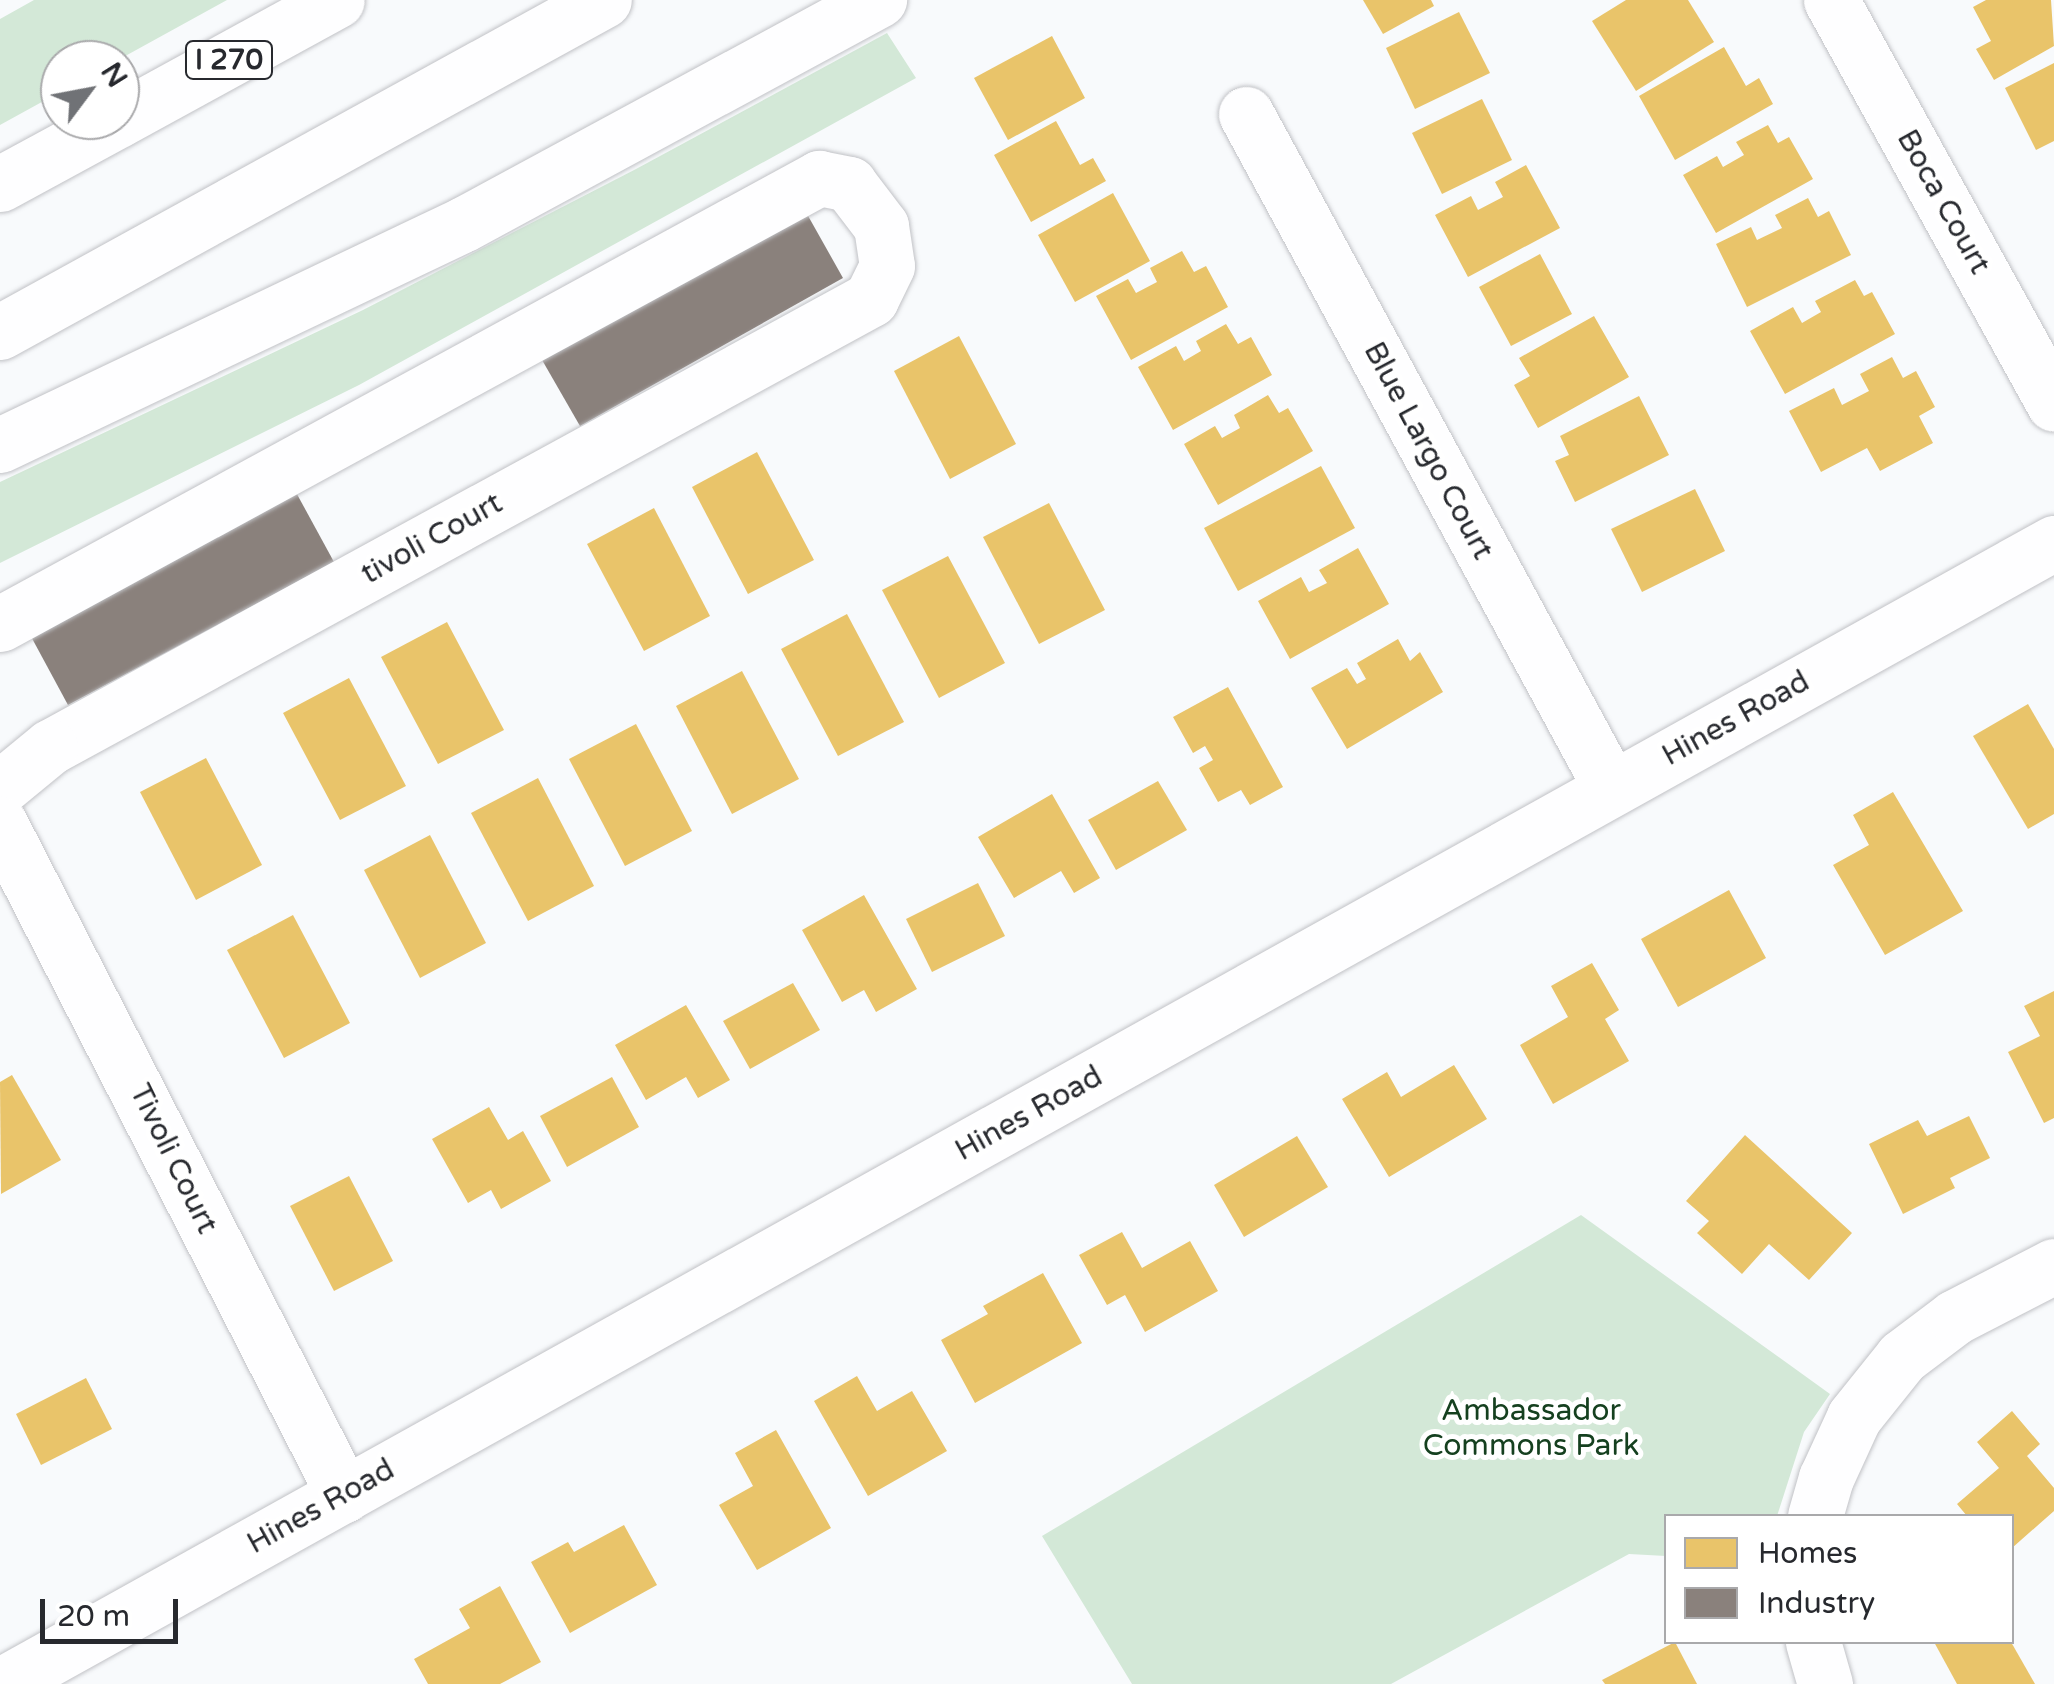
<!DOCTYPE html>
<style>
body{margin:0}
#map{position:relative;width:2054px;height:1684px;overflow:hidden;background:#f8fafc;font-family:"Varela Round",sans-serif}
div>[style]{position:absolute}
.green>*{inset:0;background:#d3e8d7}
.homes>*{inset:0;background:#e9c46a}
.industry>*{inset:0;background:#8a817c}
.roads{filter:drop-shadow(0 0 2px #c1c2c6) drop-shadow(0 0 2px #c1c2c6)}
.minor>*{height:55px;margin:-27.5px;padding:0 27.5px;transform-origin:27.5px;border-radius:27.5px;background:#fefeff}
.highway>*{height:55px;margin:-27.5px;padding:0 27.5px;transform-origin:27.5px;border-radius:27.5px;background:#fefeff}
span{translate:-50% -50%;white-space:nowrap;text-align:center;line-height:1.15;-webkit-text-stroke:10px #fff;paint-order:stroke}
.shield-label span{padding:2px 8px;background:#fff;border:2px solid;border-radius:8px;-webkit-text-stroke-width:0}
.shield-label{font-size:28px;color:#27292e;font-weight:700}
.street-label{font-size:30px;color:#27292e}
.park-label{font-size:30px;color:#15401f}
.legend{position:absolute;left:1664px;top:1514px;width:350px;height:130px;box-sizing:border-box;background:#fff;border:2px solid #a9a9ab;margin:0;padding:12px 18px;list-style:none;font-size:30px;color:#27292e}
.legend li{display:flex;align-items:center;gap:20px;height:50px}
.legend b{width:50px;border:2px solid #a9a9ab}
.north{position:absolute;left:40px;top:40px;width:100px;height:100px;box-sizing:border-box;background:#fff;border:2px solid #a9a9ab;border-radius:50%;rotate:58deg;font-size:28px;font-weight:700;line-height:40px;text-align:center;color:#27292e}
.north::after{content:'';display:block;margin:auto;width:35px;height:45px;background:#707276;clip-path:polygon(50% 0,100% 100%,50% 72%,0 100%)}
.scale{position:absolute;left:40px;top:1599px;width:138px;height:45px;box-sizing:border-box;border:5px solid #27292e;border-top:0;padding-left:12px;font-size:30px;line-height:35px;white-space:nowrap;color:#27292e;-webkit-text-stroke:8px #fff;paint-order:stroke}
</style>
<div id="map">
<div class="green">
<i style="clip-path:polygon(34px 0,227px 0,118px 60px,60px 60px,60px 92px,0 125px,0 19px)"></i>
<i style="clip-path:polygon(887px 33px,916px 78px,359px 385px,0 563px,0 482px,363px 310px,636px 169px)"></i>
<i style="clip-path:polygon(1581px 1215px,1830px 1394px,1804px 1432px,1777px 1516px,1666px 1516px,1666px 1556px,1629px 1554px,1391px 1684px,1132px 1684px,1042px 1536px)"></i>
</div>
<div class="homes">
<i style="clip-path:polygon(1363px 0,1431px 0,1434px 6px,1383px 34px)"></i>
<i style="clip-path:polygon(1626px 0,1688px 0,1714px 42px,1636px 91px,1592px 21px)"></i>
<i style="clip-path:polygon(1986px 0,2051px 0,2054px 46px,1994px 80px,1976px 49px,1991px 41px,1973px 7px)"></i>
<i style="clip-path:polygon(1459px 12px,1490px 73px,1415px 109px,1386px 48px)"></i>
<i style="clip-path:polygon(1052px 36px,1085px 98px,1008px 140px,974px 78px)"></i>
<i style="clip-path:polygon(1724px 47px,1746px 86px,1759px 78px,1773px 104px,1675px 160px,1639px 96px)"></i>
<i style="clip-path:polygon(2054px 63px,2054px 141px,2036px 150px,2005px 88px)"></i>
<i style="clip-path:polygon(1482px 99px,1512px 160px,1442px 194px,1412px 133px)"></i>
<i style="clip-path:polygon(1056px 121px,1080px 165px,1093px 158px,1106px 181px,1031px 222px,994px 155px)"></i>
<i style="clip-path:polygon(1768px 125px,1778px 143px,1789px 137px,1813px 179px,1716px 233px,1683px 175px,1717px 156px,1723px 167px,1744px 155px,1736px 142px)"></i>
<i style="clip-path:polygon(1526px 165px,1560px 228px,1468px 277px,1435px 215px,1471px 196px,1478px 210px,1503px 197px,1495px 182px)"></i>
<i style="clip-path:polygon(1113px 193px,1150px 261px,1075px 302px,1038px 235px)"></i>
<i style="clip-path:polygon(1808px 198px,1818px 217px,1829px 211px,1851px 255px,1747px 307px,1716px 244px,1751px 227px,1757px 240px,1782px 228px,1775px 215px)"></i>
<i style="clip-path:polygon(1182px 251px,1194px 272px,1206px 266px,1228px 307px,1131px 360px,1096px 296px,1128px 279px,1136px 293px,1157px 282px,1150px 268px)"></i>
<i style="clip-path:polygon(1540px 254px,1572px 314px,1511px 346px,1479px 287px)"></i>
<i style="clip-path:polygon(1855px 280px,1864px 296px,1872px 292px,1895px 334px,1785px 394px,1750px 331px,1793px 307px,1802px 323px,1821px 312px,1815px 301px)"></i>
<i style="clip-path:polygon(1594px 316px,1629px 377px,1538px 428px,1514px 385px,1530px 376px,1519px 358px)"></i>
<i style="clip-path:polygon(1226px 324px,1238px 344px,1251px 337px,1272px 375px,1173px 430px,1138px 367px,1176px 346px,1184px 361px,1201px 351px,1196px 341px)"></i>
<i style="clip-path:polygon(959px 336px,1016px 444px,950px 479px,894px 371px)"></i>
<i style="clip-path:polygon(1892px 357px,1903px 378px,1916px 371px,1935px 407px,1919px 416px,1933px 443px,1880px 471px,1867px 448px,1821px 472px,1789px 411px,1834px 388px,1842px 405px,1869px 391px,1860px 374px)"></i>
<i style="clip-path:polygon(1268px 395px,1279px 413px,1288px 408px,1313px 451px,1218px 505px,1184px 444px,1215px 426px,1222px 438px,1240px 428px,1234px 415px)"></i>
<i style="clip-path:polygon(1639px 396px,1669px 455px,1575px 502px,1555px 461px,1569px 455px,1560px 436px)"></i>
<i style="clip-path:polygon(757px 452px,814px 560px,748px 594px,692px 487px)"></i>
<i style="clip-path:polygon(1321px 466px,1355px 528px,1238px 591px,1204px 528px)"></i>
<i style="clip-path:polygon(1695px 489px,1725px 551px,1642px 592px,1611px 529px)"></i>
<i style="clip-path:polygon(1049px 503px,1105px 610px,1039px 644px,983px 537px)"></i>
<i style="clip-path:polygon(654px 508px,710px 616px,644px 651px,587px 544px)"></i>
<i style="clip-path:polygon(1358px 548px,1389px 604px,1290px 659px,1258px 601px,1301px 577px,1309px 592px,1327px 583px,1319px 570px)"></i>
<i style="clip-path:polygon(948px 556px,1005px 663px,939px 698px,882px 590px)"></i>
<i style="clip-path:polygon(847px 614px,904px 722px,838px 756px,781px 649px)"></i>
<i style="clip-path:polygon(447px 622px,504px 730px,438px 764px,381px 657px)"></i>
<i style="clip-path:polygon(1398px 639px,1410px 661px,1420px 652px,1443px 692px,1347px 749px,1311px 688px,1347px 668px,1357px 684px,1366px 679px,1357px 663px)"></i>
<i style="clip-path:polygon(742px 671px,799px 779px,732px 814px,676px 706px)"></i>
<i style="clip-path:polygon(349px 678px,406px 786px,340px 820px,283px 713px)"></i>
<i style="clip-path:polygon(1228px 687px,1283px 787px,1250px 805px,1241px 790px,1218px 802px,1199px 768px,1213px 760px,1205px 746px,1193px 753px,1173px 717px)"></i>
<i style="clip-path:polygon(2028px 704px,2054px 749px,2054px 814px,2028px 829px,1973px 736px)"></i>
<i style="clip-path:polygon(636px 724px,692px 831px,625px 866px,569px 759px)"></i>
<i style="clip-path:polygon(206px 758px,262px 865px,196px 900px,140px 792px)"></i>
<i style="clip-path:polygon(538px 778px,594px 886px,528px 921px,471px 813px)"></i>
<i style="clip-path:polygon(1158px 781px,1187px 830px,1116px 870px,1088px 820px)"></i>
<i style="clip-path:polygon(1893px 792px,1963px 911px,1885px 955px,1833px 865px,1869px 845px,1853px 815px)"></i>
<i style="clip-path:polygon(1052px 794px,1100px 878px,1074px 893px,1061px 871px,1014px 898px,978px 837px)"></i>
<i style="clip-path:polygon(430px 835px,486px 943px,420px 978px,364px 870px)"></i>
<i style="clip-path:polygon(978px 883px,1005px 936px,932px 972px,906px 919px)"></i>
<i style="clip-path:polygon(1729px 890px,1766px 958px,1678px 1007px,1641px 939px)"></i>
<i style="clip-path:polygon(864px 895px,917px 989px,876px 1012px,864px 990px,842px 1002px,802px 930px)"></i>
<i style="clip-path:polygon(293px 915px,350px 1023px,284px 1058px,227px 950px)"></i>
<i style="clip-path:polygon(1592px 963px,1619px 1010px,1605px 1019px,1629px 1061px,1553px 1104px,1520px 1045px,1568px 1017px,1551px 986px)"></i>
<i style="clip-path:polygon(793px 983px,820px 1030px,750px 1069px,723px 1021px)"></i>
<i style="clip-path:polygon(2054px 991px,2054px 1118px,2044px 1123px,2008px 1052px,2040px 1036px,2024px 1006px)"></i>
<i style="clip-path:polygon(686px 1005px,730px 1080px,698px 1098px,686px 1077px,646px 1100px,615px 1045px)"></i>
<i style="clip-path:polygon(1454px 1065px,1487px 1119px,1389px 1177px,1342px 1099px,1387px 1072px,1401px 1097px)"></i>
<i style="clip-path:polygon(12px 1075px,61px 1160px,1px 1194px,0 1082px)"></i>
<i style="clip-path:polygon(612px 1077px,639px 1127px,567px 1167px,540px 1116px)"></i>
<i style="clip-path:polygon(489px 1107px,508px 1140px,523px 1131px,551px 1181px,501px 1209px,491px 1190px,468px 1203px,432px 1139px)"></i>
<i style="clip-path:polygon(1969px 1116px,1990px 1158px,1950px 1178px,1955px 1188px,1903px 1214px,1869px 1144px,1918px 1120px,1927px 1136px)"></i>
<i style="clip-path:polygon(1745px 1135px,1852px 1233px,1809px 1280px,1769px 1244px,1742px 1274px,1697px 1233px,1709px 1221px,1686px 1201px)"></i>
<i style="clip-path:polygon(1297px 1136px,1328px 1187px,1244px 1237px,1214px 1185px)"></i>
<i style="clip-path:polygon(349px 1176px,393px 1261px,334px 1291px,290px 1206px)"></i>
<i style="clip-path:polygon(1122px 1232px,1142px 1268px,1190px 1241px,1218px 1291px,1145px 1332px,1125px 1295px,1107px 1305px,1079px 1255px)"></i>
<i style="clip-path:polygon(1043px 1273px,1082px 1343px,975px 1403px,941px 1340px,988px 1314px,983px 1306px)"></i>
<i style="clip-path:polygon(857px 1376px,877px 1411px,912px 1391px,947px 1451px,868px 1496px,814px 1401px)"></i>
<i style="clip-path:polygon(86px 1378px,112px 1429px,41px 1465px,16px 1414px)"></i>
<i style="clip-path:polygon(2012px 1411px,2040px 1444px,2027px 1456px,2054px 1488px,2054px 1511px,2012px 1548px,2012px 1516px,1967px 1516px,1957px 1504px,1999px 1468px,1977px 1442px)"></i>
<i style="clip-path:polygon(776px 1430px,831px 1528px,757px 1570px,719px 1505px,753px 1486px,735px 1453px)"></i>
<i style="clip-path:polygon(624px 1525px,657px 1585px,570px 1633px,531px 1562px,568px 1542px,574px 1552px)"></i>
<i style="clip-path:polygon(500px 1586px,541px 1662px,500px 1684px,428px 1684px,414px 1659px,470px 1628px,459px 1609px)"></i>
<i style="clip-path:polygon(1675px 1642px,1697px 1684px,1605px 1684px,1602px 1680px)"></i>
<i style="clip-path:polygon(1934px 1642px,2011px 1642px,2035px 1684px,1957px 1684px)"></i>
</div>
<div class="industry">
<i style="clip-path:polygon(798px 198px,843px 278px,580px 426px,534px 346px)"></i>
<i style="clip-path:polygon(286px 474px,334px 562px,68px 705px,21px 618px)"></i>
</div>
<div class="roads">
<div class="minor">
<i style="left:1831px;top:0;width:461px;rotate:61.1deg"></i>
<i style="left:1246px;top:114px;width:766px;rotate:61.56deg"></i>
<i style="left:0;top:624px;width:933px;rotate:-28.57deg"></i>
<i style="left:819px;top:178px;width:31px;rotate:11deg"></i>
<i style="left:849px;top:184px;width:53px;rotate:52.7deg"></i>
<i style="left:881px;top:226px;width:40px;rotate:81.5deg"></i>
<i style="left:887px;top:266px;width:37px;rotate:116deg"></i>
<i style="left:871px;top:299px;width:935px;rotate:151.38deg"></i>
<i style="left:50px;top:747px;width:65px;rotate:140.6deg"></i>
<i style="left:0;top:824px;width:754px;rotate:62.86deg"></i>
<i style="left:1815px;top:1516px;width:40px;rotate:-74deg"></i>
<i style="left:1826px;top:1478px;width:67px;rotate:-65.3deg"></i>
<i style="left:1854px;top:1417px;width:77px;rotate:-51.3deg"></i>
<i style="left:1902px;top:1357px;width:66px;rotate:-37deg"></i>
<i style="left:1955px;top:1317px;width:111px;rotate:-27.3deg"></i>
<i style="left:1813px;top:1642px;width:44px;rotate:74.1deg"></i>
<i style="left:3px;top:1684px;width:2347px;rotate:-29.09deg"></i>
</div>
<div class="highway">
<i style="left:120px;top:119px;width:247px;rotate:-28.7deg"></i>
<i style="left:0;top:184px;width:134px;rotate:-28.5deg"></i>
<i style="left:0;top:332px;width:689px;rotate:-28.8deg"></i>
<i style="left:0;top:445px;width:514px;rotate:-25.47deg"></i>
<i style="left:464px;top:224px;width:472px;rotate:-28.4deg"></i>
</div>
</div>
<div class="shield-label">
<span style="left:229px;top:60px">I 270</span>
</div>
<div class="street-label">
<span style="left:1943px;top:202px;rotate:61deg">Boca Court</span>
<span style="left:1428px;top:451px;rotate:62deg">Blue Largo Court</span>
<span style="left:432px;top:539px;rotate:-29deg">tivoli Court</span>
<span style="left:1736px;top:719px;rotate:-29deg">Hines Road</span>
<span style="left:1029px;top:1114px;rotate:-29deg">Hines Road</span>
<span style="left:173px;top:1159px;rotate:64deg">Tivoli Court</span>
<span style="left:321px;top:1507px;rotate:-29deg">Hines Road</span>
</div>
<div class="park-label">
<span style="left:1531px;top:1428px">Ambassador<br>Commons Park</span>
</div>
<ul class="legend">
<li><b style="height:28px;background:#e9c46a"></b>Homes</li>
<li><b style="height:28px;background:#8a817c"></b>Industry</li>
</ul>
<div class="north">N</div>
<div class="scale">20 m</div>
</div>
